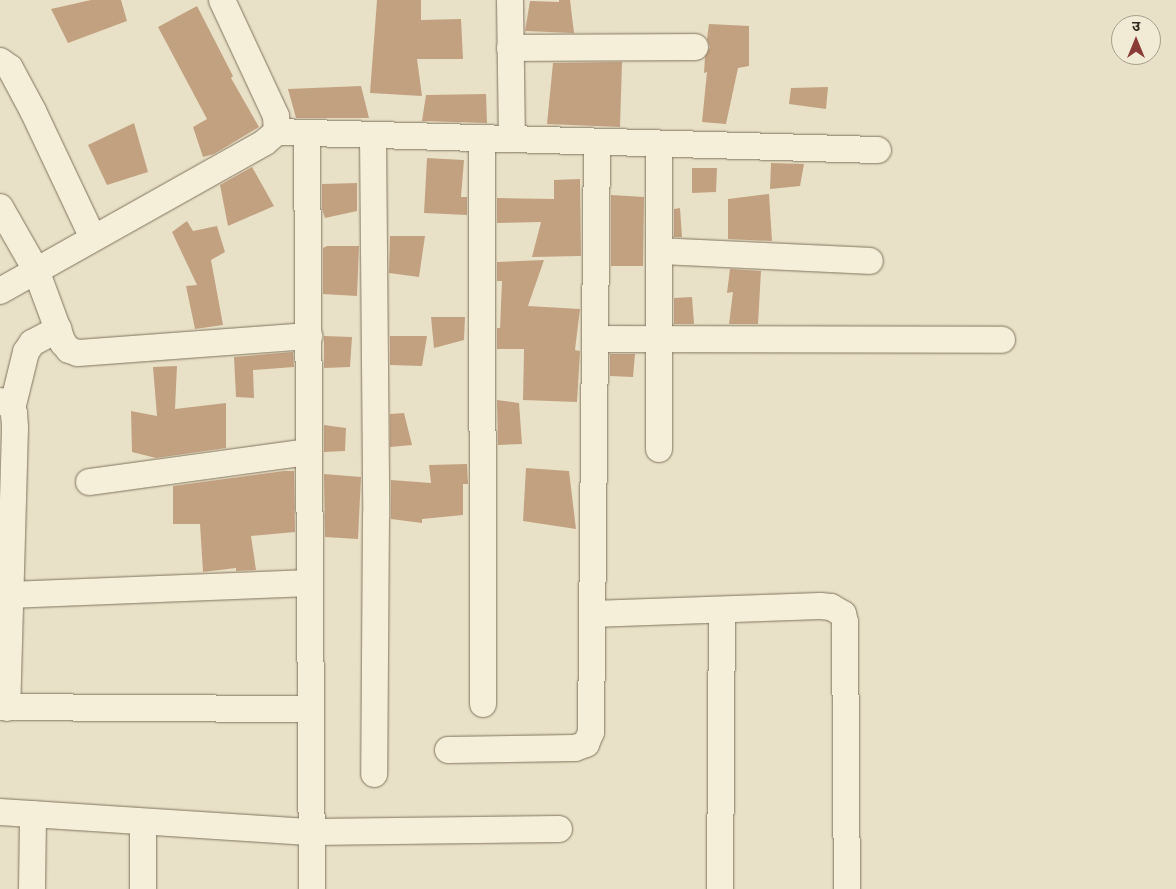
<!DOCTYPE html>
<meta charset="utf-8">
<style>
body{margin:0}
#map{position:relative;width:1176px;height:889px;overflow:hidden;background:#e9e1c7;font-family:"Roboto Serif","Noto Sans Devanagari",serif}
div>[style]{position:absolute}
.building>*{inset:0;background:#c2a181}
.roads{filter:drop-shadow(0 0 1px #82745e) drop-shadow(0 0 1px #82745e)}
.minor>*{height:26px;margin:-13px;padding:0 13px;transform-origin:13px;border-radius:13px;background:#f5eed9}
span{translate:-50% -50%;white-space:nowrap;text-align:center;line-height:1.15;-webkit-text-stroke:4px #f1ebd6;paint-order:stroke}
.north{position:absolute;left:1111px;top:15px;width:50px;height:50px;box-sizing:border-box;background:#f1ebd6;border:1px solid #a59e8d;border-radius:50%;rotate:0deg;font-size:14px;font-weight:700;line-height:20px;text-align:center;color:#342b20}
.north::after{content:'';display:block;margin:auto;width:18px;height:22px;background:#8a3b36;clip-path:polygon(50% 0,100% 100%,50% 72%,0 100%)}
</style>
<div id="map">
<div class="building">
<i style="clip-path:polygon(91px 0,121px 0,127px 21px,68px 43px,51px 9px)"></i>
<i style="clip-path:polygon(377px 0,421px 0,421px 20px,461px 19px,463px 59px,417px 59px,422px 96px,370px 93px)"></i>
<i style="clip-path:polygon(559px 0,570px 0,574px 33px,525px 31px,530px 1px,559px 2px)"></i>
<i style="clip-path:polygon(197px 6px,233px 76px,231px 78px,259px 127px,214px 154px,203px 157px,193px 127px,207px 119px,158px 27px)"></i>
<i style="clip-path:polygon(709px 24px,749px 26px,749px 66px,738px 68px,726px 124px,702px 122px,707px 72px,704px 73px,705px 57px,710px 47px,707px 39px)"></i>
<i style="clip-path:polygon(622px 62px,620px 127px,547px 124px,553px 63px)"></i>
<i style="clip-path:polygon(361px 86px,369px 118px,296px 118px,288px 89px)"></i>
<i style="clip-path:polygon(828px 87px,826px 109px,789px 104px,791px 88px)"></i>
<i style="clip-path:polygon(486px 94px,487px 123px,422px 121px,426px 95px)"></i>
<i style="clip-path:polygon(134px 123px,148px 172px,107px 185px,88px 145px)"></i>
<i style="clip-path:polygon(427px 158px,464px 160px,461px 197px,467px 197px,467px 215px,424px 213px)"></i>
<i style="clip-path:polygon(771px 163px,804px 164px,800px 186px,770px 189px)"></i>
<i style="clip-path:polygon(252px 167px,274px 206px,228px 226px,220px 185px)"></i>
<i style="clip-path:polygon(692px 168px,717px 168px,716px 192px,692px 193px)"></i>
<i style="clip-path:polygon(580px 179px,581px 256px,532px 257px,541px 222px,497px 223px,497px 198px,554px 199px,554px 180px)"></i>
<i style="clip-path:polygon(357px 183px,357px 211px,325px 218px,322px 209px,322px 184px)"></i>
<i style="clip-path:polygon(769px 194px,772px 241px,728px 239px,728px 199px)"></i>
<i style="clip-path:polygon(611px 195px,644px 197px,643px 266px,611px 266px)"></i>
<i style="clip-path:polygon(680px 208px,682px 237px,674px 237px,674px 209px)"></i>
<i style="clip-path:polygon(187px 221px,193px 231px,217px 226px,225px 252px,211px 260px,223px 325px,195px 329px,186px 286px,197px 285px,172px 232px)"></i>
<i style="clip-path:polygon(390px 236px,425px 236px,419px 277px,389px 273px)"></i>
<i style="clip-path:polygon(327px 246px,359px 246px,357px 296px,323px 294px,323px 248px)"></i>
<i style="clip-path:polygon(544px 260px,528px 306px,580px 309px,575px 350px,580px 351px,577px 402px,523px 400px,524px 349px,497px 349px,497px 328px,500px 328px,502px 281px,497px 281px,497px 262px)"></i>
<i style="clip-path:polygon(730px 269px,761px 271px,758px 324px,729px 324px,733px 292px,727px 293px)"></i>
<i style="clip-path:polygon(692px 297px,694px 324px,674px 324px,674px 298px)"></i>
<i style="clip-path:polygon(431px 317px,465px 317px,464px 340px,434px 348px)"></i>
<i style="clip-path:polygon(324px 336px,352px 337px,350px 367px,324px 368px)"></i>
<i style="clip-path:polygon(390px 336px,427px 336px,422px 366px,390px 365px)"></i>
<i style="clip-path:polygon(293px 352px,294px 367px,253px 370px,254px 398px,236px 397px,234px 357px)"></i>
<i style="clip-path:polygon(610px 354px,635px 354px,633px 377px,610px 376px)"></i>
<i style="clip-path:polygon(177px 366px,175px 409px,226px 403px,226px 448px,156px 458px,132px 452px,131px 411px,157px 416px,153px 367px)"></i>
<i style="clip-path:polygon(497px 400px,519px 403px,522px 444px,498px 445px)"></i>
<i style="clip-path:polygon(404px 413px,412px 445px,390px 447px,390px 414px)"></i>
<i style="clip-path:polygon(324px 425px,346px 428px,345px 451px,324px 452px)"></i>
<i style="clip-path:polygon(467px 464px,468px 484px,463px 484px,463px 515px,422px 519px,422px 523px,391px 519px,391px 480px,431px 483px,429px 465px)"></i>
<i style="clip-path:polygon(526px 468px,569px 471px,576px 529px,523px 521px)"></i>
<i style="clip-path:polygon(284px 471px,294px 471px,295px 532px,251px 536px,256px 570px,236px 571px,236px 568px,203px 572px,200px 524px,173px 524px,173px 486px)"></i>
<i style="clip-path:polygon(324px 474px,361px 477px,358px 539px,325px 537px)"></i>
</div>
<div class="roads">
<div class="minor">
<i style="left:510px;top:0;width:139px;rotate:89.2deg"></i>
<i style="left:510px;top:48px;width:185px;rotate:-0.3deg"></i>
<i style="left:0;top:61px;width:12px;rotate:35deg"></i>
<i style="left:10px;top:68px;width:49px;rotate:61.9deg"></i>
<i style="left:33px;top:111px;width:140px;rotate:64.7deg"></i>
<i style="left:277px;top:132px;width:601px;rotate:1.72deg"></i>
<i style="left:307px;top:133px;width:756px;rotate:89.62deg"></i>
<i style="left:373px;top:135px;width:380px;rotate:89.5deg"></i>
<i style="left:376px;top:515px;width:259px;rotate:90.4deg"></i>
<i style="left:482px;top:138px;width:566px;rotate:89.9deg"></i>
<i style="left:659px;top:144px;width:305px;rotate:90deg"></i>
<i style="left:0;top:207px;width:73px;rotate:60.3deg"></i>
<i style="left:36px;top:270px;width:78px;rotate:69.7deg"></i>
<i style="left:63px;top:343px;width:9px;rotate:49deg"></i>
<i style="left:69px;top:350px;width:9px;rotate:18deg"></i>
<i style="left:78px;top:353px;width:232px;rotate:-4.2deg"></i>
<i style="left:659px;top:251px;width:211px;rotate:2.7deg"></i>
<i style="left:0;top:291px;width:304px;rotate:-29.3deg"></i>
<i style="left:265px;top:142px;width:16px;rotate:-40deg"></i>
<i style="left:277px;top:132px;width:16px;rotate:-94deg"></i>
<i style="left:276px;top:116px;width:128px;rotate:-115deg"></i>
<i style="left:595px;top:339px;width:407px;rotate:0.1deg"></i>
<i style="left:0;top:401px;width:10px;rotate:17deg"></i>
<i style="left:10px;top:404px;width:10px;rotate:66deg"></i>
<i style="left:14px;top:413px;width:15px;rotate:86deg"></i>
<i style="left:15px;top:428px;width:280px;rotate:91.6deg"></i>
<i style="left:12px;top:409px;width:59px;rotate:-76.2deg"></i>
<i style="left:26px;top:352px;width:11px;rotate:-56deg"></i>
<i style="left:32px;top:343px;width:30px;rotate:-28deg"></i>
<i style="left:89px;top:482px;width:222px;rotate:-7.8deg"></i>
<i style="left:9px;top:595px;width:301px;rotate:-2.3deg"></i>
<i style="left:592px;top:614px;width:228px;rotate:-2deg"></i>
<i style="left:820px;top:606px;width:11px;rotate:5deg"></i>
<i style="left:831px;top:607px;width:14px;rotate:30deg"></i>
<i style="left:843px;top:614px;width:8px;rotate:76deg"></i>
<i style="left:845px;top:622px;width:267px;rotate:89.6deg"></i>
<i style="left:0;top:707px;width:311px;rotate:0.4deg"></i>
<i style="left:448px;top:750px;width:127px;rotate:-0.9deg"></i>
<i style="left:575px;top:748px;width:12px;rotate:-20deg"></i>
<i style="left:586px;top:744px;width:13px;rotate:-67deg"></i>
<i style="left:591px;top:732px;width:590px;rotate:-89.42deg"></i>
<i style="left:0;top:812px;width:313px;rotate:3.7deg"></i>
<i style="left:312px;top:832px;width:247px;rotate:-0.7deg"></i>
<i style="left:143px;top:823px;width:66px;rotate:90deg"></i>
<i style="left:32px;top:889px;width:75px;rotate:-89.2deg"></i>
<i style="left:720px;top:889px;width:279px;rotate:-89.6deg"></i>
</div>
</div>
<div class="north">उ</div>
</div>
